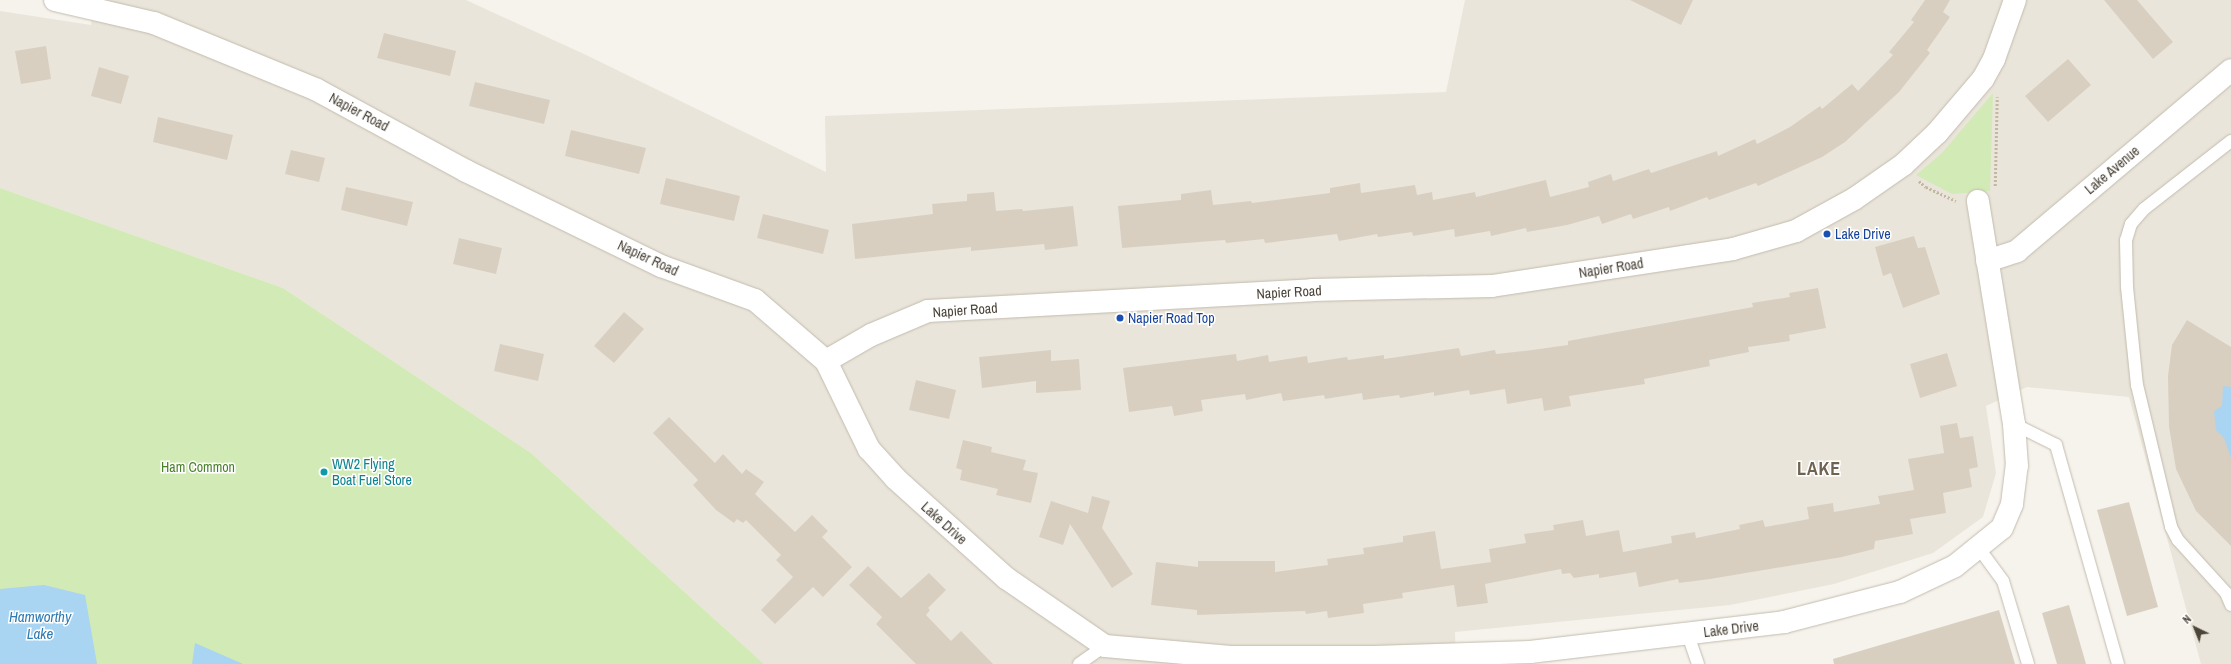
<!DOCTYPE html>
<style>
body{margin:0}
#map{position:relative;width:2231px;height:664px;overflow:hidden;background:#f6f3ec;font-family:"Archivo Narrow",sans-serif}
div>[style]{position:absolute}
.residential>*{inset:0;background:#eae5da}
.green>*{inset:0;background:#d2eab5}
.water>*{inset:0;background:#a9d4f2}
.building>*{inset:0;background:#d8cfc1}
.path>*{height:2.5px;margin-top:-1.25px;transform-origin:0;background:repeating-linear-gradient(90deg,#c4b79f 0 2px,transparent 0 4px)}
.roads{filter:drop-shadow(0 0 1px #c2bbae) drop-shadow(0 0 1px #c2bbae)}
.service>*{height:12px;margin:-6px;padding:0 6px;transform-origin:6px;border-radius:6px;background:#fff}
.minor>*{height:22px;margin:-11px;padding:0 11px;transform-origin:11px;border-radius:11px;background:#fff}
.dots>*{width:11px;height:11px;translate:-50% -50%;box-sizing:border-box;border:2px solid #fff;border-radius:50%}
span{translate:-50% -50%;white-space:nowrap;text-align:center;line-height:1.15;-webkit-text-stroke:3px #fff;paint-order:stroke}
.street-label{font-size:14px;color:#4b4439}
.transit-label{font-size:14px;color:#164399}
.left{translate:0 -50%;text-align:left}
.culture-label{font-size:14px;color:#0d838f}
.park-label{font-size:14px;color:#4a7f2a}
.water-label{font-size:15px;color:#2e7ab2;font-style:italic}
.district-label{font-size:18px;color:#6e6250;font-weight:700;letter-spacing:1px}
.north{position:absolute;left:2175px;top:608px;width:40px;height:40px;-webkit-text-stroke:3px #fff;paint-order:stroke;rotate:317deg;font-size:11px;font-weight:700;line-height:16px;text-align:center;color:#4b4439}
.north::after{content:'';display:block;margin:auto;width:14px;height:18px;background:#4b4439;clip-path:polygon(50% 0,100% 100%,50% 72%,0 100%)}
</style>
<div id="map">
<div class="residential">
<i style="clip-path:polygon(93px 0,466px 0,584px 54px,826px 172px,825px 116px,1446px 92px,1465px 0,2231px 0,2231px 664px,2201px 664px,2129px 397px,2027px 387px,1986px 406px,1996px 473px,1983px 517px,1933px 553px,1834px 584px,1730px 605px,1455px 632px,1456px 664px,764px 664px,531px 453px,283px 288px,0 188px,0 11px,91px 25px)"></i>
</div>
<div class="green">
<i style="clip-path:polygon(1993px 93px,1990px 191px,1952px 194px,1916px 175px,1942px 153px)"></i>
<i style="clip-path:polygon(0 188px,283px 288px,531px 453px,764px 664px,0 664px)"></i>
</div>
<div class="water">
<i style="clip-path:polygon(2231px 351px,2231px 460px,2217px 447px,2199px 396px)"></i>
<i style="clip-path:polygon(44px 585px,85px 595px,97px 664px,0 664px,0 589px)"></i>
<i style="clip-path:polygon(195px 643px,243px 664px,192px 664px)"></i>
</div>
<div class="building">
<i style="clip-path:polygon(1630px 0,1693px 0,1681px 25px)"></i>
<i style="clip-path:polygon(1925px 0,1950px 0,1943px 12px,1950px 17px,1927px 50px,1930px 53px,1899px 92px,1845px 142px,1822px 157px,1758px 186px,1756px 183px,1709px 200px,1707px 197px,1670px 211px,1669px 207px,1633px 219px,1631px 214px,1602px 224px,1599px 216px,1567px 225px,1527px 232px,1526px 228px,1491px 236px,1490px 231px,1455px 237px,1454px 229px,1413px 236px,1412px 232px,1378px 237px,1377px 234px,1339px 241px,1337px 234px,1265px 243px,1264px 239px,1226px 243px,1225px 240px,1122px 248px,1118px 206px,1181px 200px,1181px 194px,1211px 190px,1213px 205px,1251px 201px,1252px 203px,1330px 193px,1330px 188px,1360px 183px,1361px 193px,1415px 185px,1417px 195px,1432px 192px,1433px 200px,1475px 192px,1476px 197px,1546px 180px,1550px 197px,1589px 187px,1588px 182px,1611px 174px,1613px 181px,1649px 169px,1651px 173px,1717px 151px,1718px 156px,1755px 139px,1757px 144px,1790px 127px,1820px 106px,1822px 109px,1852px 84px,1858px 91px,1893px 55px,1889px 52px,1914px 22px,1911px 20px)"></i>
<i style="clip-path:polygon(2104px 0,2137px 0,2173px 42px,2153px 59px)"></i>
<i style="clip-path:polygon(384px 33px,456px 51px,450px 76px,377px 58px)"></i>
<i style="clip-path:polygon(46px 46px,51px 79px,21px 84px,15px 51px)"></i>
<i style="clip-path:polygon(2068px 59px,2091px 85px,2048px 122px,2025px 96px)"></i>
<i style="clip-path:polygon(99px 67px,129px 76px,121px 104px,91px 96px)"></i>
<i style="clip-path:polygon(475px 82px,550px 100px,544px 124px,469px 106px)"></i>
<i style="clip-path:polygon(158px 117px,233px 135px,227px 160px,153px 142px)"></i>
<i style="clip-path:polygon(571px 130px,646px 148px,639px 174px,565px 156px)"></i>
<i style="clip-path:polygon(291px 150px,325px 158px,319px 182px,285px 174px)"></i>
<i style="clip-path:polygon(666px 178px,740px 196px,734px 221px,660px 204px)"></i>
<i style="clip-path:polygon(346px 187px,413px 202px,407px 226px,341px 210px)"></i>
<i style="clip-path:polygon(994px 192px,996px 211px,1022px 209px,1023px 211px,1073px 206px,1078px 246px,1045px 250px,1044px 244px,971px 251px,971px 247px,855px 259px,852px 224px,933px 214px,932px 204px,967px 201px,967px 194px)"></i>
<i style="clip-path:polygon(763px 214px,829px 230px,823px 254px,757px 238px)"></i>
<i style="clip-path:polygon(1914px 236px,1918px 248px,1925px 247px,1940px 294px,1903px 308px,1891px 273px,1883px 276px,1875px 247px)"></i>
<i style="clip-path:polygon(459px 238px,502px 248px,496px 274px,453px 264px)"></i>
<i style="clip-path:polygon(1818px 288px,1826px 328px,1789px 335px,1790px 341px,1748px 347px,1749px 352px,1709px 360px,1710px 366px,1644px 379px,1645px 384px,1569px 396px,1571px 406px,1544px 411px,1542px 398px,1507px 404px,1505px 389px,1470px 395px,1469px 390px,1434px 396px,1434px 392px,1400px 398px,1399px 395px,1363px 400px,1362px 393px,1325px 399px,1324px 395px,1283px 401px,1281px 393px,1246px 400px,1245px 394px,1201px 400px,1203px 411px,1174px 416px,1172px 406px,1129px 412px,1123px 368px,1236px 354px,1237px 361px,1268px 355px,1269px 362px,1307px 356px,1308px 363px,1347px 357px,1348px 360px,1384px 355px,1384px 359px,1459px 348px,1461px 356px,1495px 350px,1496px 354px,1532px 350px,1568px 345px,1568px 341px,1753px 307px,1752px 303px,1790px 297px,1789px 293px)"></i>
<i style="clip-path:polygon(624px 312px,644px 329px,614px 363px,594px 346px)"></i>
<i style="clip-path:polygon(2187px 320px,2231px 347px,2231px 387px,2223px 386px,2222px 406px,2214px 411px,2216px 430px,2224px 438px,2231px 458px,2231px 546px,2196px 511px,2176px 469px,2169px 427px,2168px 376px,2172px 345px)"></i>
<i style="clip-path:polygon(500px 344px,544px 354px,538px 381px,494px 371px)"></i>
<i style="clip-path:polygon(1051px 350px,1051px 361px,1079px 359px,1081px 390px,1036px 393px,1036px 381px,982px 388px,979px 357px)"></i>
<i style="clip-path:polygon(1947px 353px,1957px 386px,1920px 398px,1910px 364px)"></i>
<i style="clip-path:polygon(916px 380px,956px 390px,949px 419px,909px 410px)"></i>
<i style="clip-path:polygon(669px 417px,715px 463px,723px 454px,742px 474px,746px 469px,764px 482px,755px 494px,795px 532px,812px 515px,828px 531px,822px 537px,852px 567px,823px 597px,813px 587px,775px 624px,761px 610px,793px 577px,776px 560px,781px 555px,746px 520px,743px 523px,737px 519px,734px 523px,716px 510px,693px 485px,698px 480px,653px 433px)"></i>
<i style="clip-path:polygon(1957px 423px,1960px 438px,1973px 436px,1978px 467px,1969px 469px,1972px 487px,1943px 493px,1946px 513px,1910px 519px,1913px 534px,1875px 541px,1874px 549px,1842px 557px,1710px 579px,1679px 583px,1678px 579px,1639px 587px,1636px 572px,1599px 578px,1599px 574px,1574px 578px,1570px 573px,1562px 574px,1561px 569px,1485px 584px,1488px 603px,1457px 607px,1454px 585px,1402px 593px,1403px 598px,1363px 604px,1364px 613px,1328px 618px,1327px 611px,1306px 614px,1305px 611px,1197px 615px,1197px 610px,1151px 605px,1156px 562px,1198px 567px,1198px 561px,1275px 561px,1275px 572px,1328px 565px,1327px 559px,1364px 554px,1363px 548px,1403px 542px,1403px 536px,1435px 531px,1441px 569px,1491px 562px,1489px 549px,1526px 543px,1524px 534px,1554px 530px,1553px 525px,1583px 520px,1586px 536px,1619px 530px,1623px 552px,1672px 543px,1671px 536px,1695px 532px,1696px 538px,1740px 529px,1739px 525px,1763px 520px,1765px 527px,1809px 519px,1807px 507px,1833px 503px,1834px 512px,1880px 504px,1878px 496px,1914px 490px,1908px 459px,1944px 453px,1940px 426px)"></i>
<i style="clip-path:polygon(963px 440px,992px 447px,991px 452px,1026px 460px,1023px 470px,1038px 473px,1031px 503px,996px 495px,998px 489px,960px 480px,962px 470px,956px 468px)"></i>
<i style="clip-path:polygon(1092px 496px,1110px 501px,1102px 528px,1133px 574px,1112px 588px,1070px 524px,1063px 545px,1039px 537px,1051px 501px,1088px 513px)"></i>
<i style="clip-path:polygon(2129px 502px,2158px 607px,2127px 616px,2097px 510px)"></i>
<i style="clip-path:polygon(868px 566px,901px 598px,929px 573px,946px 590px,928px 608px,930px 610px,926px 615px,951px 641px,961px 631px,993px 664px,916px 664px,876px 624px,882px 617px,849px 585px)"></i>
<i style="clip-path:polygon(2069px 605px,2086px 664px,2057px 664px,2042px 613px)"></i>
<i style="clip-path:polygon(1999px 610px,2015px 664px,1834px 664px,1833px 659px)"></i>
</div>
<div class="path">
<i style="left:1919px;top:181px;width:9px;rotate:41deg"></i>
<i style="left:1926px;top:187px;width:33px;rotate:25deg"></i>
<i style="left:1995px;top:186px;width:89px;rotate:-88.7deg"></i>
</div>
<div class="roads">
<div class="service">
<i style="left:2231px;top:141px;width:110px;rotate:142deg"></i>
<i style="left:2144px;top:209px;width:20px;rotate:131deg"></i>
<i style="left:2131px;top:224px;width:17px;rotate:107deg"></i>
<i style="left:2126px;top:240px;width:47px;rotate:88.8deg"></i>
<i style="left:2127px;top:287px;width:99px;rotate:84.2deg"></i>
<i style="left:2137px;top:385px;width:146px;rotate:76.5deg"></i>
<i style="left:2171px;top:527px;width:15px;rotate:62deg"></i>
<i style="left:2178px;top:540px;width:72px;rotate:47.8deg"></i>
<i style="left:2226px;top:593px;width:13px;rotate:67deg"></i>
<i style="left:2014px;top:424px;width:47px;rotate:26.6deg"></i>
<i style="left:2056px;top:445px;width:228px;rotate:74.2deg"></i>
<i style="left:1978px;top:547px;width:42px;rotate:53.7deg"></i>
<i style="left:2003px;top:581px;width:87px;rotate:73.2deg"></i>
<i style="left:1688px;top:635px;width:31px;rotate:71deg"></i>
<i style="left:1079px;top:664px;width:32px;rotate:-35deg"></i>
</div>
<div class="minor">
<i style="left:55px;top:0;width:102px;rotate:13.1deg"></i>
<i style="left:154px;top:23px;width:176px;rotate:22.3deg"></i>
<i style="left:317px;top:90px;width:170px;rotate:28.5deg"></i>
<i style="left:466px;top:171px;width:217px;rotate:26deg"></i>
<i style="left:661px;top:266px;width:100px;rotate:19.9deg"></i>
<i style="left:755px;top:300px;width:94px;rotate:40.7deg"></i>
<i style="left:826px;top:361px;width:98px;rotate:64deg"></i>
<i style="left:869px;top:449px;width:40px;rotate:48deg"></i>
<i style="left:896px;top:479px;width:148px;rotate:42deg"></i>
<i style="left:1006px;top:578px;width:120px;rotate:34.5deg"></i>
<i style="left:1105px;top:646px;width:126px;rotate:5deg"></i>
<i style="left:1231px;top:657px;width:143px"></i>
<i style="left:1374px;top:657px;width:156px;rotate:-1.8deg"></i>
<i style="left:1530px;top:652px;width:256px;rotate:-6.7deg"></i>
<i style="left:1784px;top:622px;width:120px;rotate:-14.5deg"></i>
<i style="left:1900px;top:592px;width:61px;rotate:-25.3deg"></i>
<i style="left:1955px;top:566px;width:60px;rotate:-39deg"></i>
<i style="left:2002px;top:528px;width:26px;rotate:-67deg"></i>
<i style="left:2012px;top:504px;width:38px;rotate:-83deg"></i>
<i style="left:2017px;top:466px;width:42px;rotate:-94.1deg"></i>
<i style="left:2014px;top:424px;width:226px;rotate:-99.2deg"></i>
<i style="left:1987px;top:261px;width:32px;rotate:-18deg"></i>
<i style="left:2017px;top:251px;width:280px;rotate:-40.2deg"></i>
<i style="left:826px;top:361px;width:52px;rotate:-30deg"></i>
<i style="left:871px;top:335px;width:62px;rotate:-22.8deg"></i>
<i style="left:928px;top:311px;width:385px;rotate:-3.1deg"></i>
<i style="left:1312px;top:290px;width:180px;rotate:-1.3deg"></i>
<i style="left:1492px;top:286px;width:244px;rotate:-8.7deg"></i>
<i style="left:1733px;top:249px;width:66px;rotate:-15.9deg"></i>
<i style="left:1796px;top:231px;width:66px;rotate:-28.9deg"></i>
<i style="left:1854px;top:199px;width:60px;rotate:-34.8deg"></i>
<i style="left:1903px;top:165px;width:47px;rotate:-43.3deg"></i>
<i style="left:1937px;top:133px;width:71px;rotate:-49.6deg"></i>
<i style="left:1983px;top:79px;width:23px;rotate:-61deg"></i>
<i style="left:1994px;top:59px;width:63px;rotate:-70.4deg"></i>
</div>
</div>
<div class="dots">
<i style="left:1827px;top:234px;background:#1a4fb4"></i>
<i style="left:1120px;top:318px;background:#1a4fb4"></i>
<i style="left:324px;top:472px;background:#0f9aa8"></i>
</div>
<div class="street-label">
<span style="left:359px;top:112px;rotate:28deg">Napier Road</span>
<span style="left:2112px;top:170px;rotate:-40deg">Lake Avenue</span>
<span style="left:648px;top:258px;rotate:25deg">Napier Road</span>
<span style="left:1611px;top:268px;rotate:-9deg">Napier Road</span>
<span style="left:1289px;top:292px;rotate:-3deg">Napier Road</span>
<span style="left:965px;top:310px;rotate:-4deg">Napier Road</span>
<span style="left:944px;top:523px;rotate:42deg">Lake Drive</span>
<span style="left:1731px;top:629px;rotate:-7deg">Lake Drive</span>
</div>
<div class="transit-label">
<span class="left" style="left:1835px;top:234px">Lake Drive</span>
<span class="left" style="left:1128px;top:318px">Napier Road Top</span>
</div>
<div class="culture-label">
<span class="left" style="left:332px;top:472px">WW2 Flying<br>Boat Fuel Store</span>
</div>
<div class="park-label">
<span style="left:198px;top:467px">Ham Common</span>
</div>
<div class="water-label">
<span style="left:40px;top:625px">Hamworthy<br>Lake</span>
</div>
<div class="district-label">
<span style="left:1819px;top:469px">LAKE</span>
</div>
<div class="north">N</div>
</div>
